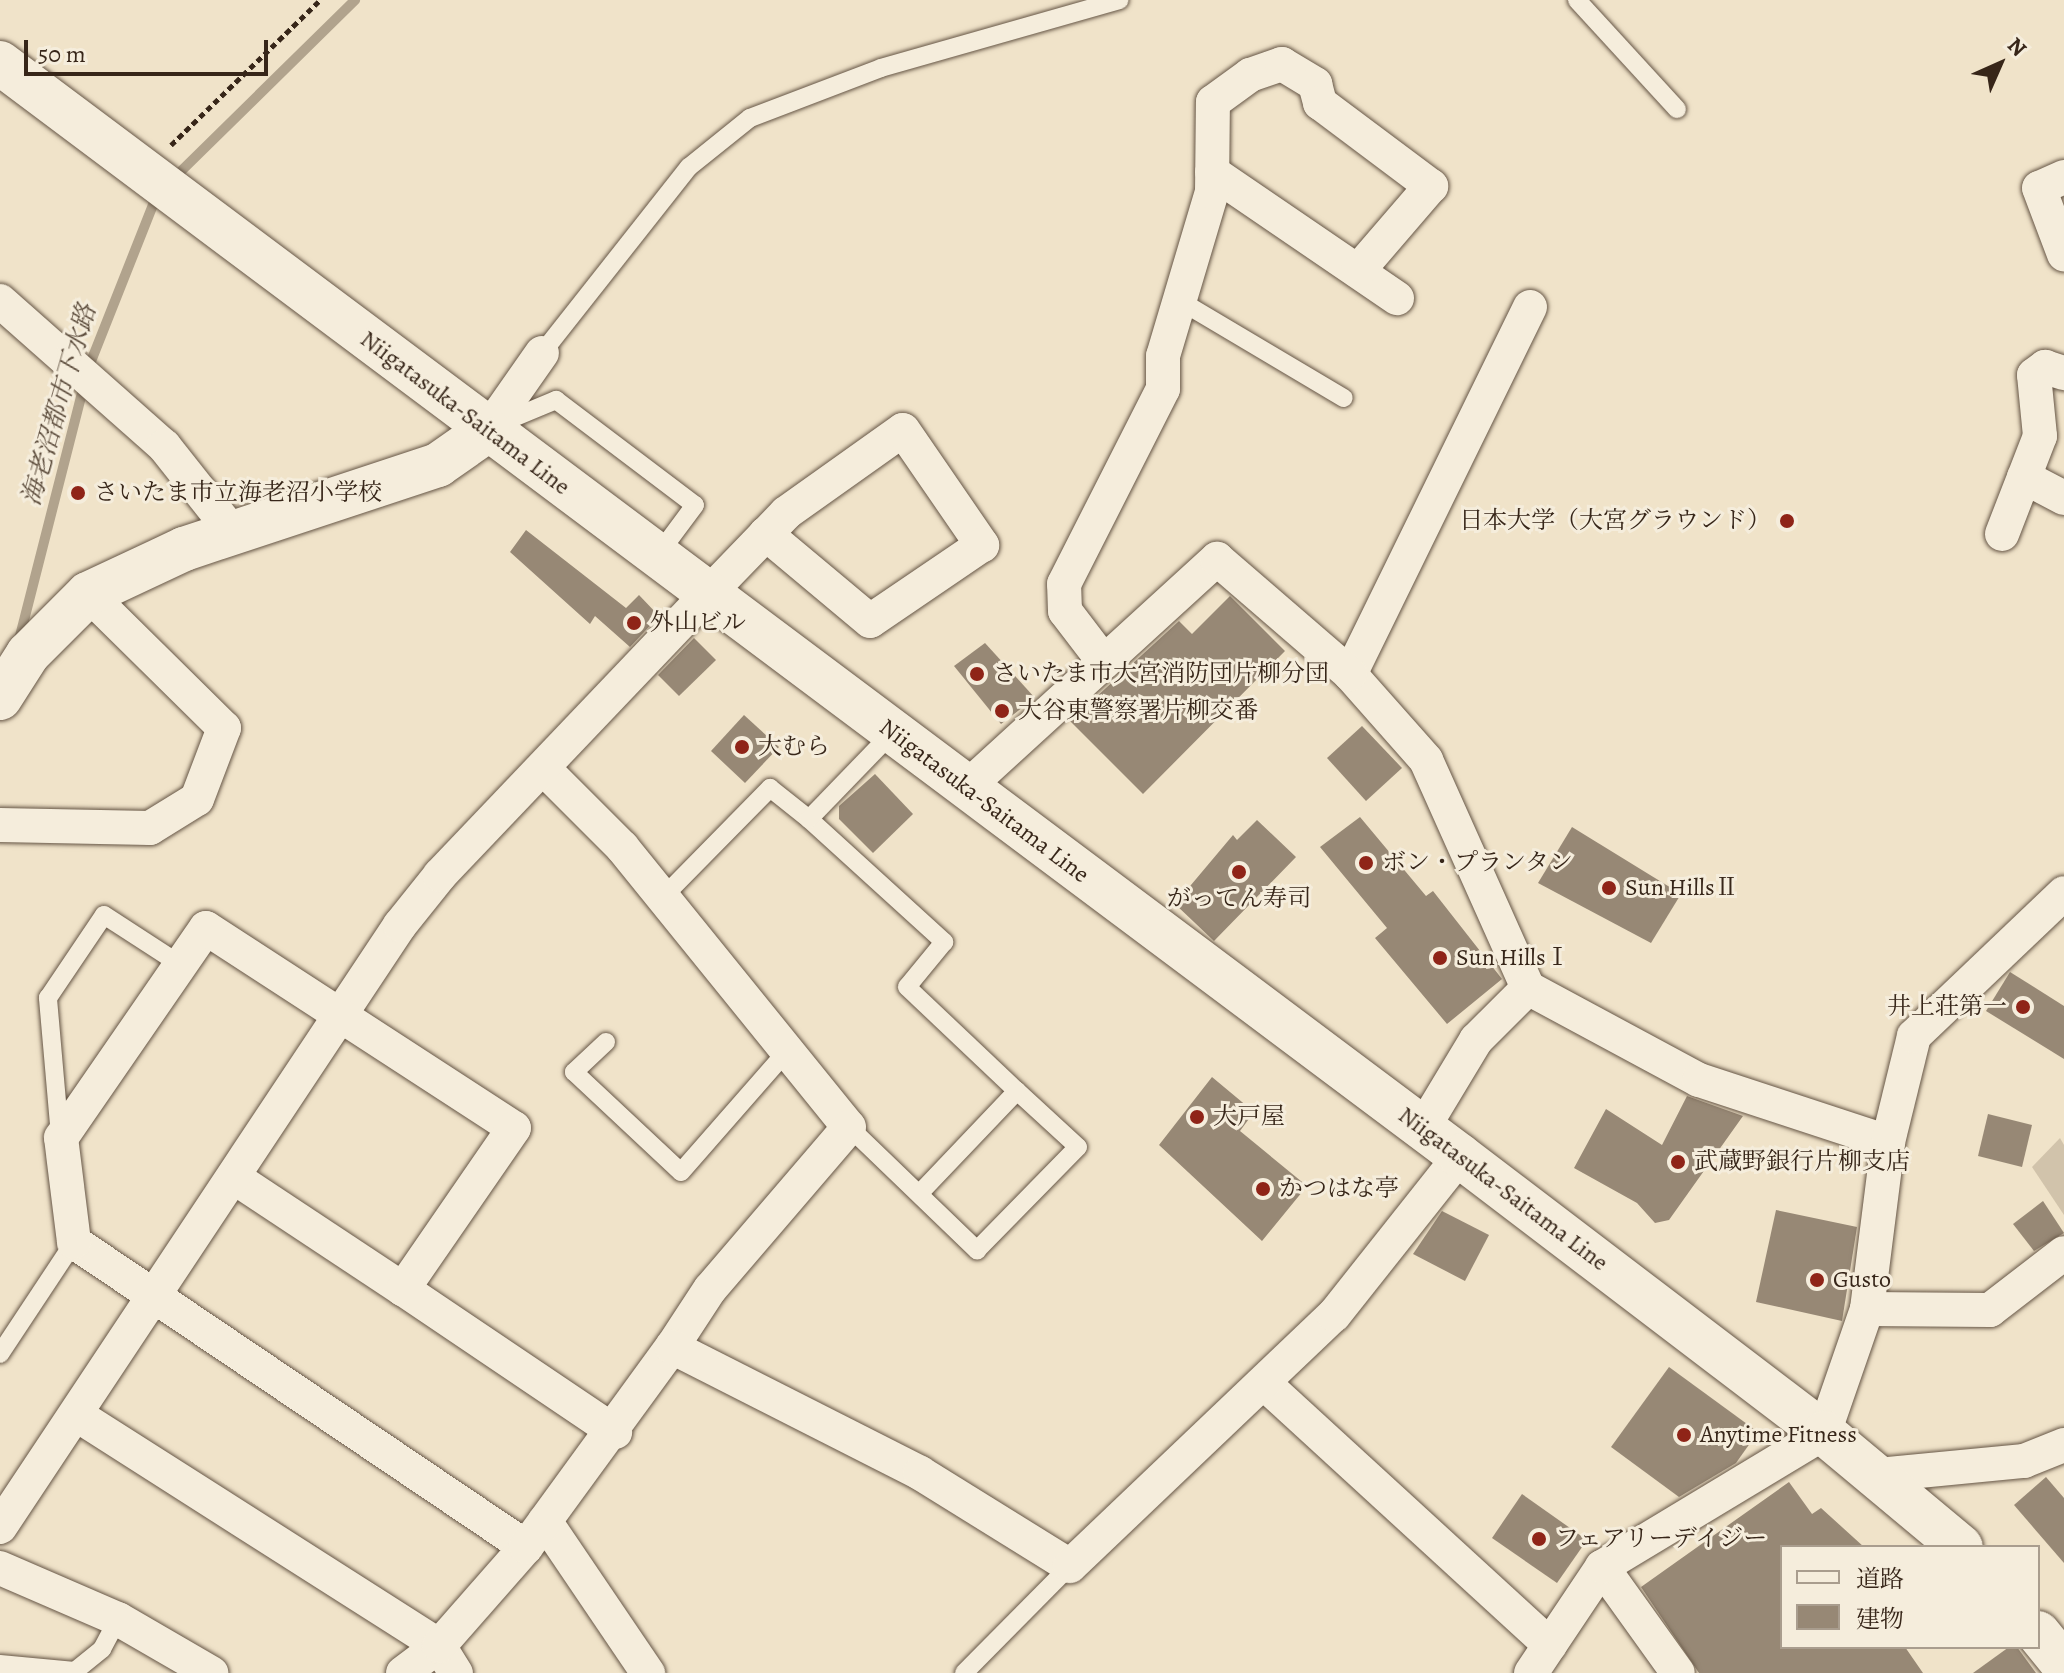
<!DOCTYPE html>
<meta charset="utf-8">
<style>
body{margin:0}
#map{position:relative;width:2064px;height:1673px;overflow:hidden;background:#f0e3c9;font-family:Alegreya,"Noto Serif JP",serif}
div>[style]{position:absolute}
.green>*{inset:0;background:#d1c3ab}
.stream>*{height:10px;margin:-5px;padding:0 5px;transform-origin:5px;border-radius:5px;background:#b1a38d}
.building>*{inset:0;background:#978875}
.path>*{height:5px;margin-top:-2.5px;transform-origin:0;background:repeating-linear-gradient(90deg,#372619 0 6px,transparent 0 10px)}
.roads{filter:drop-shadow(0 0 2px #655545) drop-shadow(0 0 2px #655545)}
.lane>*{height:18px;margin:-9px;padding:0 9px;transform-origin:9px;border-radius:9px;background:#f5eddc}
.street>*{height:34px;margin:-17px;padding:0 17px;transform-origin:17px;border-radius:17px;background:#f5eddc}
.secondary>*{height:44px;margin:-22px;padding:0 22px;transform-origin:22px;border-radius:22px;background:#f5eddc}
.dots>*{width:22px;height:22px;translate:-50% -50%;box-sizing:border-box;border:4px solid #f5eddc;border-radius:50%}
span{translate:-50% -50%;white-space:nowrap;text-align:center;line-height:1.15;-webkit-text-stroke:6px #f5eddc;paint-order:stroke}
.street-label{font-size:24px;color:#372619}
.poi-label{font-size:24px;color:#372619}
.left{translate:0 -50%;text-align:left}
.right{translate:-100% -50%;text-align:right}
.water-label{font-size:26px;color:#5c4c3c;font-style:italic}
.legend{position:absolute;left:1780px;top:1545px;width:260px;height:104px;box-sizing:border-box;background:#f5eddc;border:2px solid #a99d8e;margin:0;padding:10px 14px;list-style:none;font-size:24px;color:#372619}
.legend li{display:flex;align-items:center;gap:16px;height:40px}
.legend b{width:40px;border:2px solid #a99d8e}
.north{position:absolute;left:1960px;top:24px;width:80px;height:80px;-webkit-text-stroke:6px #f5eddc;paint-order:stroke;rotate:45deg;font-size:22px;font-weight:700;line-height:32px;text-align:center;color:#372619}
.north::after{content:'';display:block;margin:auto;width:28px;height:36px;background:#372619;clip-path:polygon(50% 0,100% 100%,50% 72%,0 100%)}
.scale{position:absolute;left:24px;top:40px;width:244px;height:36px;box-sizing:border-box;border:4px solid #372619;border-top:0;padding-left:10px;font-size:24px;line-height:28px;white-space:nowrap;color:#372619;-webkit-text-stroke:6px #f5eddc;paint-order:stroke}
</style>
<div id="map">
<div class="green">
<i style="clip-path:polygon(2060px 1138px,2064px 1145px,2064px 1215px,2032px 1167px)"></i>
</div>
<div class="stream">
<i style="left:174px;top:178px;width:254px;rotate:-44.5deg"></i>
<i style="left:88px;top:369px;width:187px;rotate:-68.4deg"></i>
<i style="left:19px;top:640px;width:263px;rotate:-75.7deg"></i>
</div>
<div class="building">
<i style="clip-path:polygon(526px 530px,626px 608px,639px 595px,659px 616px,630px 647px,595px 616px,590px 624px,510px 552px)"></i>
<i style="clip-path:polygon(1230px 596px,1285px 651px,1143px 794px,1070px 721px,1179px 621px,1192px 634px)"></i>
<i style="clip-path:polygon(694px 638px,716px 660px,679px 696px,658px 675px)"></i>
<i style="clip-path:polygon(985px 643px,1035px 698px,1001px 724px,954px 666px)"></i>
<i style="clip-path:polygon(744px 715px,779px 747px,745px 783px,711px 751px)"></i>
<i style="clip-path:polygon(1362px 726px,1402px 768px,1366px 801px,1327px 758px)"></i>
<i style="clip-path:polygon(875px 774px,913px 814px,873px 853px,839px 819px,839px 806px)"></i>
<i style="clip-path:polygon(1360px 817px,1426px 896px,1433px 891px,1502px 979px,1447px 1024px,1375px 938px,1387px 928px,1320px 847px)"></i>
<i style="clip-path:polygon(1257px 820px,1296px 857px,1214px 941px,1175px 904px,1233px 835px,1237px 840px)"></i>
<i style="clip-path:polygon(1572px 827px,1681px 894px,1651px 943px,1538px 883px)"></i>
<i style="clip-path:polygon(2010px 972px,2064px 1006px,2064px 1059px,1986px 1011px)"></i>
<i style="clip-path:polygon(1212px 1077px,1254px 1112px,1240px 1131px,1307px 1186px,1262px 1241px,1159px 1145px)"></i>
<i style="clip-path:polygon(1687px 1096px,1743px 1116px,1669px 1220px,1655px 1223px,1637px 1203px,1574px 1168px,1606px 1109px,1662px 1145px)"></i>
<i style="clip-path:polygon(1988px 1114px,2032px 1125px,2022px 1167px,1978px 1156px)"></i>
<i style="clip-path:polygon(2043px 1201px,2064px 1233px,2034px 1251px,2013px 1224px)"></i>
<i style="clip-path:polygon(1776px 1210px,1857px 1227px,1842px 1321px,1756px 1302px)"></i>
<i style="clip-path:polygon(1442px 1211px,1489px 1235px,1465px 1281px,1413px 1254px)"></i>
<i style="clip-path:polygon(1669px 1367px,1758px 1432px,1736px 1463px,1679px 1497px,1611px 1447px)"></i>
<i style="clip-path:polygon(2046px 1477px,2064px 1498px,2064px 1563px,2014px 1505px)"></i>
<i style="clip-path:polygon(1789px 1482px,1812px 1514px,1821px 1508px,1864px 1547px,1782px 1547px,1782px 1647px,1905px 1647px,1923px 1673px,1699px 1673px,1641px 1587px)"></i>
<i style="clip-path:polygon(1522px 1494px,1587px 1540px,1557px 1583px,1492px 1538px)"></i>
<i style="clip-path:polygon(2009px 1647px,2017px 1647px,2036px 1673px,1973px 1673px)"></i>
</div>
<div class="path">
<i style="left:171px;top:145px;width:208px;rotate:-44.2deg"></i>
</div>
<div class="roads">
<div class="lane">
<i style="left:1577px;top:0;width:148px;rotate:47.5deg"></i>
<i style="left:1182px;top:302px;width:188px;rotate:30.7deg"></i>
<i style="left:542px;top:353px;width:237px;rotate:-51.7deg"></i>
<i style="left:689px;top:167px;width:78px;rotate:-38.8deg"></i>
<i style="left:750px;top:118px;width:140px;rotate:-20.9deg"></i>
<i style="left:881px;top:68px;width:248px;rotate:-15.9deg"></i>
<i style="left:501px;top:423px;width:60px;rotate:-22.7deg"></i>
<i style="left:556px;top:400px;width:174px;rotate:37.1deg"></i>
<i style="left:695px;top:505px;width:64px;rotate:126.7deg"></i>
<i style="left:809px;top:819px;width:183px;rotate:42.3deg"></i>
<i style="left:944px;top:942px;width:58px;rotate:129.4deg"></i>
<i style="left:907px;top:987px;width:151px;rotate:43.4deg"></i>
<i style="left:663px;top:897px;width:153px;rotate:-45.5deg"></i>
<i style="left:770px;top:788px;width:50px;rotate:38.5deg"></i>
<i style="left:809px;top:819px;width:120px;rotate:-46deg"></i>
<i style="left:606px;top:1042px;width:44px;rotate:136.8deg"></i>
<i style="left:574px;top:1072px;width:146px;rotate:43.1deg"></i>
<i style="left:681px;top:1172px;width:161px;rotate:-48.8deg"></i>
<i style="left:849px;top:1127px;width:178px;rotate:43.9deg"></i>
<i style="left:977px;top:1250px;width:144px;rotate:-45.6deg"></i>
<i style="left:1078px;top:1147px;width:83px;rotate:-137.4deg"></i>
<i style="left:1017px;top:1091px;width:142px;rotate:133.6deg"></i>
<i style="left:60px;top:1136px;width:139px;rotate:-95deg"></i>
<i style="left:48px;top:998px;width:100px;rotate:-56deg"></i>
<i style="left:104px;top:915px;width:92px;rotate:33deg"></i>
<i style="left:0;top:1354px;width:134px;rotate:-56.5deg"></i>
<i style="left:0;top:1664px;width:75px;rotate:5.3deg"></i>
<i style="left:75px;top:1671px;width:35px;rotate:-39deg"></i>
<i style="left:102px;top:1649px;width:34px;rotate:-62deg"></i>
<i style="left:964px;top:1673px;width:151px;rotate:-45.3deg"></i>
</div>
<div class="street">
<i style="left:1212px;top:172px;width:224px;rotate:34.3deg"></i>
<i style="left:2064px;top:177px;width:27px;rotate:156deg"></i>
<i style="left:2039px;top:188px;width:71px;rotate:69.3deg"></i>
<i style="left:0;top:301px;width:219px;rotate:41.5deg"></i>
<i style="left:164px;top:446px;width:111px;rotate:51.6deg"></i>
<i style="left:1530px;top:307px;width:409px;rotate:116.1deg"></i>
<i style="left:1350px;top:674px;width:115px;rotate:48.5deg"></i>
<i style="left:1426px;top:760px;width:250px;rotate:65.9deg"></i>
<i style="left:1528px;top:988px;width:194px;rotate:28.3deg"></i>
<i style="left:1699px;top:1080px;width:199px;rotate:18.2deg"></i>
<i style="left:488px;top:430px;width:94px;rotate:-55deg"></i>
<i style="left:2024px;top:477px;width:45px;rotate:27.7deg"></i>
<i style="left:2002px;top:534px;width:105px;rotate:-68.8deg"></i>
<i style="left:2040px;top:436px;width:61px;rotate:-95.6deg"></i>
<i style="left:2034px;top:375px;width:14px;rotate:-36deg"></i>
<i style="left:2045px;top:367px;width:20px;rotate:18deg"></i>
<i style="left:1104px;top:662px;width:64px;rotate:-127.4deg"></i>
<i style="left:1065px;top:611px;width:27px;rotate:-92deg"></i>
<i style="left:1064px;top:584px;width:219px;rotate:-63.1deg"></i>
<i style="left:1163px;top:389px;width:33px;rotate:-90deg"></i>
<i style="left:1163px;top:356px;width:171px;rotate:-73.4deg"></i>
<i style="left:1212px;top:192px;width:90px;rotate:-89.4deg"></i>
<i style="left:1213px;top:102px;width:46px;rotate:-36.1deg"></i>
<i style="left:1250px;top:75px;width:34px;rotate:-19deg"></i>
<i style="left:1282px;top:64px;width:39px;rotate:31deg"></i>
<i style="left:1315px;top:84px;width:20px;rotate:75deg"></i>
<i style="left:1320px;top:103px;width:139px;rotate:36.8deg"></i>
<i style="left:1431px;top:186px;width:112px;rotate:130.7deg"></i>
<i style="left:543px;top:768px;width:112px;rotate:45deg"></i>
<i style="left:622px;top:847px;width:360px;rotate:51deg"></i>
<i style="left:849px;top:1127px;width:213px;rotate:130.6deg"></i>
<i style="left:710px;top:1289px;width:69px;rotate:123.2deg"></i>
<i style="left:966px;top:788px;width:340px;rotate:-42.4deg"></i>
<i style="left:1217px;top:559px;width:176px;rotate:40.8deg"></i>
<i style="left:0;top:825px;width:150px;rotate:1.1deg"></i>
<i style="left:150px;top:828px;width:55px;rotate:-31.7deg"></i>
<i style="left:197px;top:799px;width:76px;rotate:-69.2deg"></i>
<i style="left:224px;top:728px;width:191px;rotate:-135.4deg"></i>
<i style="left:1423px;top:1128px;width:103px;rotate:-58.9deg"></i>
<i style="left:1476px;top:1040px;width:74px;rotate:-45deg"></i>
<i style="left:235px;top:1178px;width:201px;rotate:33.5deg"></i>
<i style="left:1867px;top:1309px;width:123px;rotate:0.5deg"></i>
<i style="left:1990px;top:1310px;width:93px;rotate:-37.6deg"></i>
<i style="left:1266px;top:1385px;width:385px;rotate:42.5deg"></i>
<i style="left:77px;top:1415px;width:429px;rotate:32.5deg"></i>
<i style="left:439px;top:1646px;width:32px;rotate:58deg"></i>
<i style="left:1878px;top:1475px;width:147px;rotate:-5.5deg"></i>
<i style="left:2024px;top:1461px;width:43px;rotate:-21.8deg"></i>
<i style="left:545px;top:1521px;width:184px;rotate:55.9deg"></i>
<i style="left:0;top:1527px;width:723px;rotate:-56.4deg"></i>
<i style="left:400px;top:925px;width:64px;rotate:-51.3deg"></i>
<i style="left:440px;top:875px;width:387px;rotate:-46.4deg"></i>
<i style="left:707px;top:595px;width:85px;rotate:-46deg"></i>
<i style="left:766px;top:534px;width:29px;rotate:-46deg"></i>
<i style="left:786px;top:513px;width:143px;rotate:-35.4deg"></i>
<i style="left:903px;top:430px;width:140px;rotate:55.5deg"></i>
<i style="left:982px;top:545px;width:135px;rotate:145.8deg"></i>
<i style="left:870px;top:621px;width:136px;rotate:-140.1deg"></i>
<i style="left:526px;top:1547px;width:545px;rotate:-145.99deg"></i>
<i style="left:74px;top:1242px;width:105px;rotate:-97.1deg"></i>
<i style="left:61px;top:1138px;width:255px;rotate:-55.4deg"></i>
<i style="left:206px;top:928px;width:367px;rotate:33deg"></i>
<i style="left:514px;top:1128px;width:196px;rotate:124.6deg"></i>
<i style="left:403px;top:1289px;width:256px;rotate:34deg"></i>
<i style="left:1602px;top:1567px;width:130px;rotate:54.4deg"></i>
<i style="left:0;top:1568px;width:129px;rotate:23.4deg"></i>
<i style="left:118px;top:1619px;width:108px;rotate:30.1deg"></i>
<i style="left:403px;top:1673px;width:45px;rotate:-36.9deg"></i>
<i style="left:439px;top:1646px;width:132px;rotate:-48.7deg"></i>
<i style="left:526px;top:1547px;width:248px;rotate:-53.9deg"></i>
<i style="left:672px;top:1347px;width:278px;rotate:26.9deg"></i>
<i style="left:920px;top:1473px;width:176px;rotate:31.8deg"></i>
<i style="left:1070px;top:1566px;width:364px;rotate:-43.6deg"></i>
<i style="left:1334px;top:1315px;width:203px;rotate:-51.6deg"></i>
<i style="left:1531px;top:1673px;width:128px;rotate:-56.2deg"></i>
<i style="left:1602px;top:1567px;width:259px;rotate:-31.1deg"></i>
<i style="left:1824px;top:1433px;width:131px;rotate:-70.9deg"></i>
<i style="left:1867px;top:1309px;width:168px;rotate:-82.8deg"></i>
<i style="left:1888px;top:1142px;width:109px;rotate:-76.2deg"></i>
<i style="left:1914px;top:1036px;width:207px;rotate:-43.6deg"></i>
</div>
<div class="secondary">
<i style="left:0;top:63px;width:1824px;rotate:36.82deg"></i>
<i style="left:1460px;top:1156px;width:457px;rotate:37.3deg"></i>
<i style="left:1824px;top:1433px;width:178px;rotate:39.8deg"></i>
<i style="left:0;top:698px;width:52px;rotate:-57.5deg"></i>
<i style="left:28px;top:654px;width:85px;rotate:-45deg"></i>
<i style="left:88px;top:594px;width:106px;rotate:-25.1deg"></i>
<i style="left:184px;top:549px;width:268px;rotate:-18.3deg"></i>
<i style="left:438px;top:465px;width:61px;rotate:-35deg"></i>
<i style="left:2038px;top:1633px;width:41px;rotate:50.9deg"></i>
</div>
</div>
<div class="dots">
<i style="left:78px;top:493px;background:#8f2418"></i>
<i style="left:1787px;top:521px;background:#8f2418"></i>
<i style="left:634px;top:623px;background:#8f2418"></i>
<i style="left:977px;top:674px;background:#8f2418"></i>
<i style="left:1002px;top:711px;background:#8f2418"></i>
<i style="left:742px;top:747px;background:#8f2418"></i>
<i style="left:1366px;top:863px;background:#8f2418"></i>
<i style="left:1239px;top:872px;background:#8f2418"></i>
<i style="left:1609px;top:888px;background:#8f2418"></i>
<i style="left:1440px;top:958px;background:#8f2418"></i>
<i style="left:2023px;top:1007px;background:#8f2418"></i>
<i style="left:1197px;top:1117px;background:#8f2418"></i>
<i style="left:1678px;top:1162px;background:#8f2418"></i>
<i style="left:1263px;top:1189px;background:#8f2418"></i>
<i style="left:1817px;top:1280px;background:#8f2418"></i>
<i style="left:1684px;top:1435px;background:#8f2418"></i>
<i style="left:1539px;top:1539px;background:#8f2418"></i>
</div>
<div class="street-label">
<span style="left:465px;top:413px;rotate:37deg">Niigatasuka-Saitama Line</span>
<span style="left:984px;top:801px;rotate:37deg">Niigatasuka-Saitama Line</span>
<span style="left:1503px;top:1189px;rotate:37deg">Niigatasuka-Saitama Line</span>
</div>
<div class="poi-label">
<span class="left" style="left:94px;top:493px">さいたま市立海老沼小学校</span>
<span class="right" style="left:1771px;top:521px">日本大学（大宮グラウンド）</span>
<span class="left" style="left:650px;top:623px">外山ビル</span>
<span class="left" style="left:993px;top:674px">さいたま市大宮消防団片柳分団</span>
<span class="left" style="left:1018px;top:711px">大谷東警察署片柳交番</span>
<span class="left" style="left:758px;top:747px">大むら</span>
<span class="left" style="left:1382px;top:863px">ボン・プランタン</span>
<span class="left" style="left:1625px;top:888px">Sun HillsⅡ</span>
<span style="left:1239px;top:899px">がってん寿司</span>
<span class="left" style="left:1456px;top:958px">Sun HillsⅠ</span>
<span class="right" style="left:2007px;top:1007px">井上荘第一</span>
<span class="left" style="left:1213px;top:1117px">大戸屋</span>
<span class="left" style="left:1694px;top:1162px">武蔵野銀行片柳支店</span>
<span class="left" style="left:1279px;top:1189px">かつはな亭</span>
<span class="left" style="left:1833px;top:1280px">Gusto</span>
<span class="left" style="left:1700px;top:1435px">Anytime Fitness</span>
<span class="left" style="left:1555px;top:1539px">フェアリーデイジー</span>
</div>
<div class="water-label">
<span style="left:59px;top:405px;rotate:-74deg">海老沼都市下水路</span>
</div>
<ul class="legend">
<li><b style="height:10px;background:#f5eddc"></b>道路</li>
<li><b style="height:22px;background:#978875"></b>建物</li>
</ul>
<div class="north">N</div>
<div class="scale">50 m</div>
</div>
